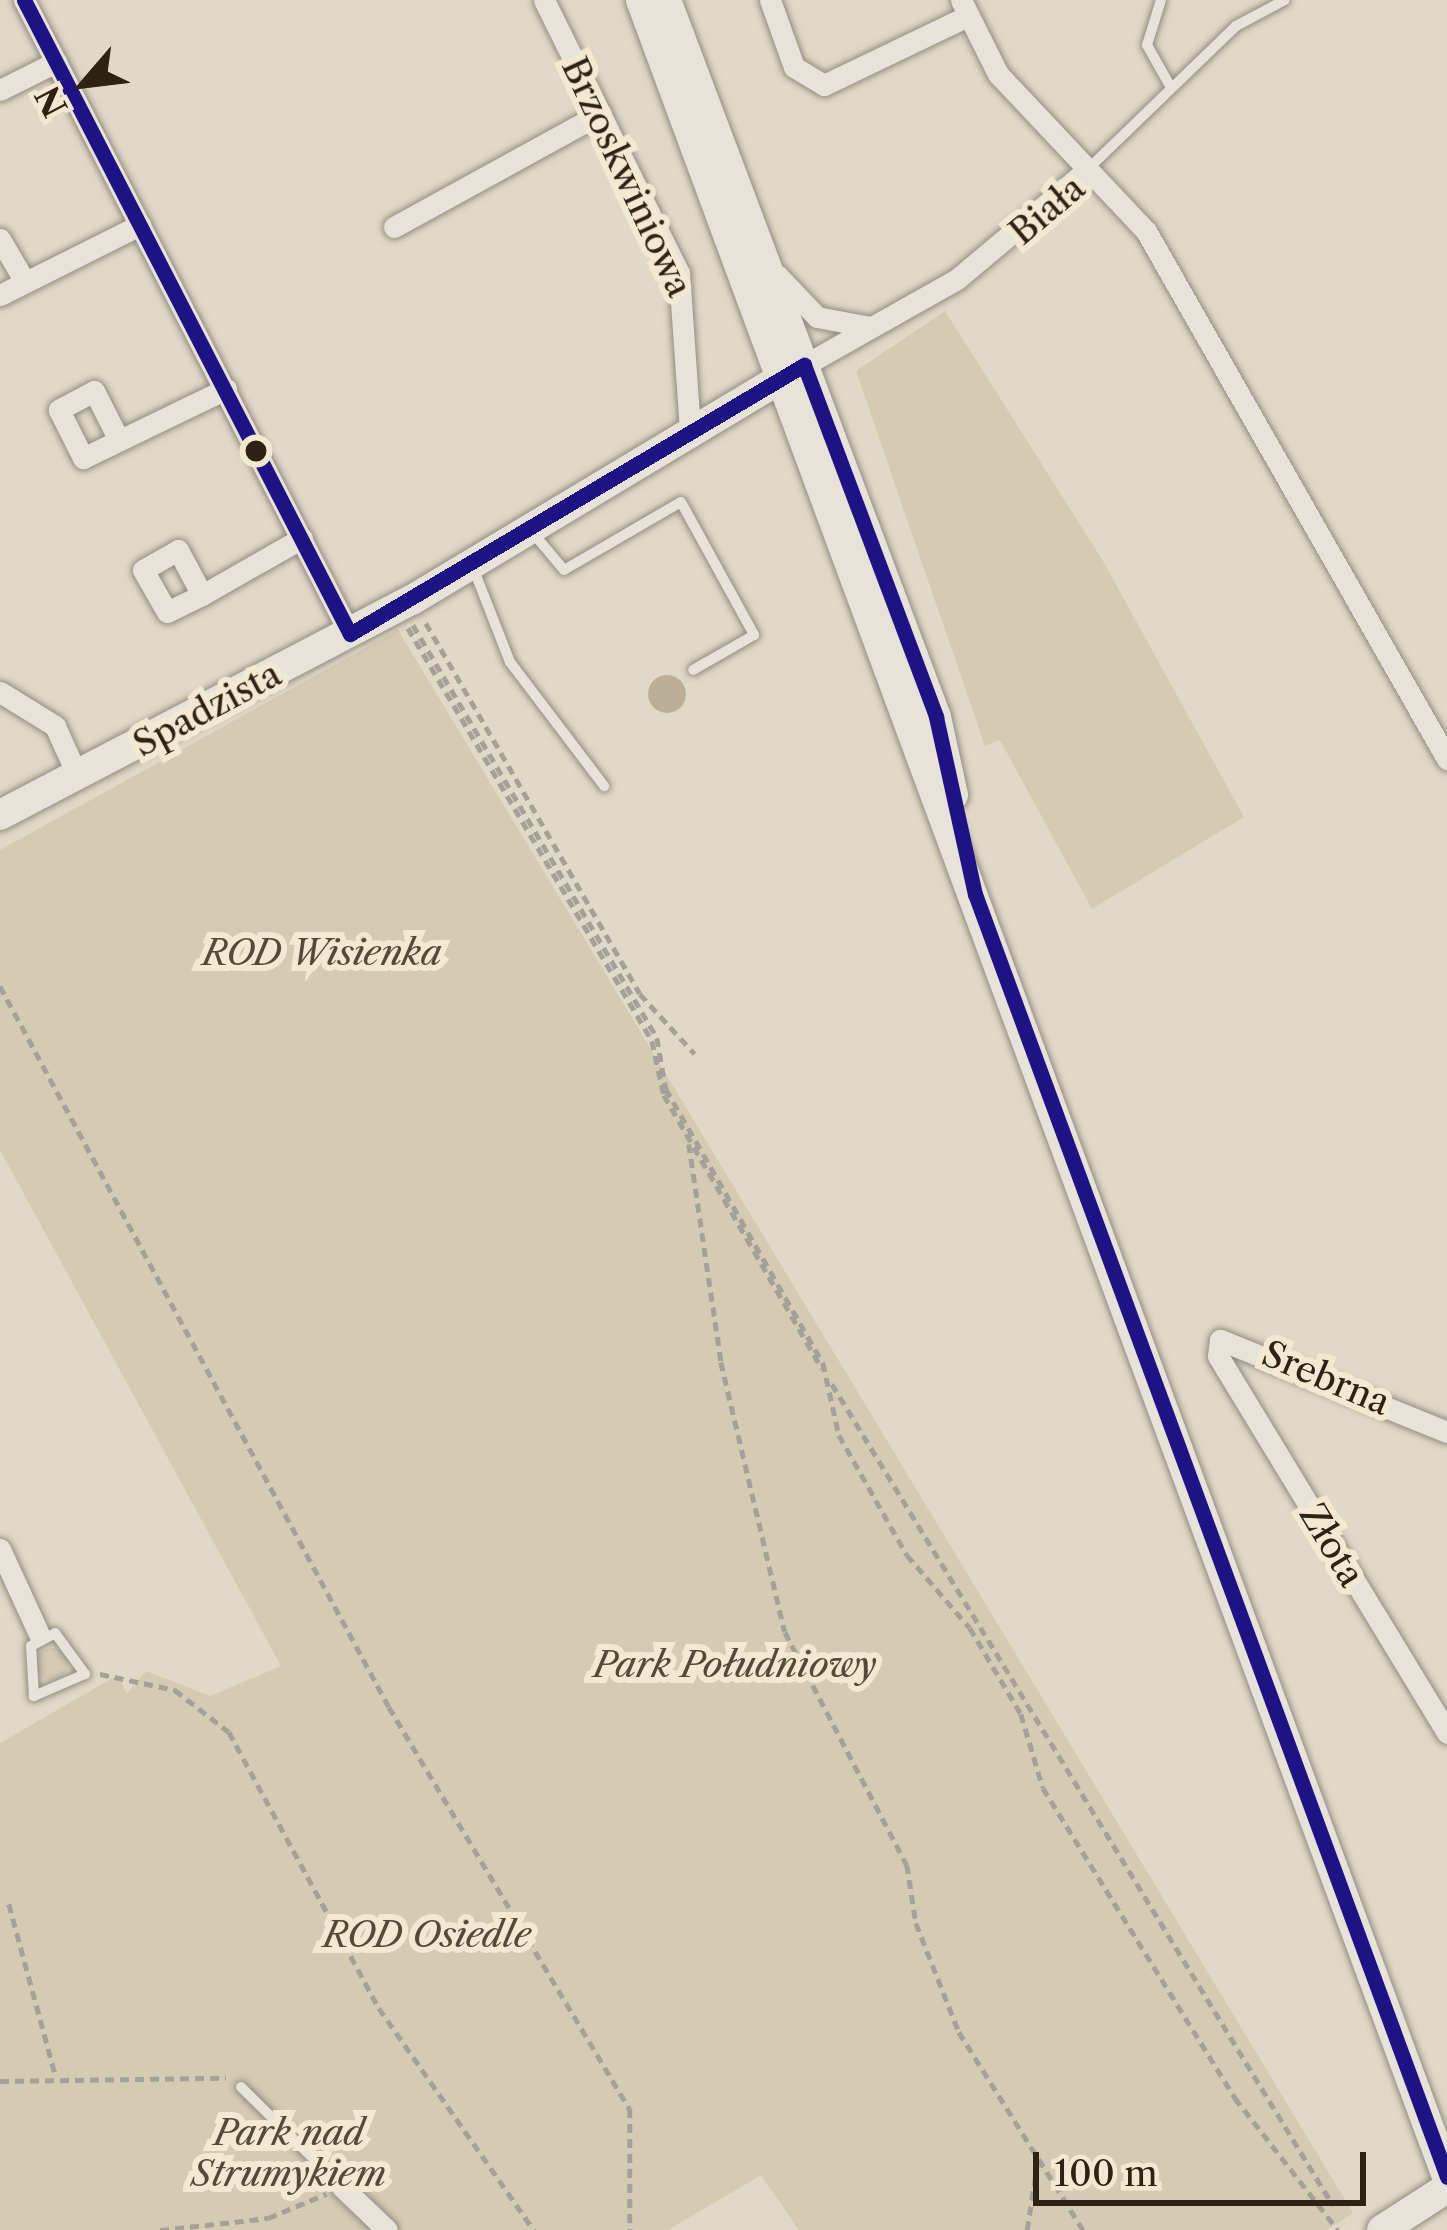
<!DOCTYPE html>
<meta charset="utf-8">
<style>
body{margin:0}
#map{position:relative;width:1447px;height:2230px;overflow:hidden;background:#e1d9c7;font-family:"Libre Caslon Text",serif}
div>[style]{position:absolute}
.green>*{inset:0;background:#d5cab2}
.round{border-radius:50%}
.water>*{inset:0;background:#bbaf97}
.path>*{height:4.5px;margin-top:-2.25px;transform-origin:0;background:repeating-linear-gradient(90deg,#a6a198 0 9px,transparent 0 15px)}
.roads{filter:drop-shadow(0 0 3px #938d82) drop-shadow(0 0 3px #938d82)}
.lane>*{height:10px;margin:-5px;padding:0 5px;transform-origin:5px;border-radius:5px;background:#e8e3da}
.street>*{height:21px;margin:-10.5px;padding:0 10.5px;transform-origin:10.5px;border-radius:10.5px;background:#e8e3da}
.secondary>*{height:30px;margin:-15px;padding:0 15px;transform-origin:15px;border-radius:15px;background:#e8e3da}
.bus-1>*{height:15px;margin:-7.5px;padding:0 7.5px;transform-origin:7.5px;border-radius:7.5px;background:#1f1284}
.dots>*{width:33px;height:33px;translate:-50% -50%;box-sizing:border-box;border:6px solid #f3e9d3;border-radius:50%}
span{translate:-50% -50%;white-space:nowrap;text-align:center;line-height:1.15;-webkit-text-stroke:12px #f3e9d3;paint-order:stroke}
.street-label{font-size:36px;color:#2e2215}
.park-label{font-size:36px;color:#564938;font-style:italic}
.north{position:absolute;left:24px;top:24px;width:120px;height:120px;-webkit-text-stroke:9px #f3e9d3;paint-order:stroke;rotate:242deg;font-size:33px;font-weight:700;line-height:48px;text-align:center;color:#2e2215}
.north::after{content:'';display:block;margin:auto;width:42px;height:54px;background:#2e2215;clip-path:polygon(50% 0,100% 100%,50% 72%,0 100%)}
.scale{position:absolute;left:1033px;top:2152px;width:333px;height:54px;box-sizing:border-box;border:6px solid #2e2215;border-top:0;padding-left:15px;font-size:36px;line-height:42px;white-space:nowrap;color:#2e2215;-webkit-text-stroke:9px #f3e9d3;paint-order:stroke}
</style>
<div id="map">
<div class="green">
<i style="clip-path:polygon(945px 311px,1103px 561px,1244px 817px,1092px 909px,1000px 740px,985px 746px,856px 371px)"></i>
<i style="clip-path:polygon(398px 630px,1353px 2213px,1327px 2230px,799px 2230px,761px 2175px,668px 2230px,0 2230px,0 1743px,118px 1675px,127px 1694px,146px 1671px,210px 1696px,281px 1666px,0 1150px,0 850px)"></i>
<i class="round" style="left:36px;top:1648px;width:32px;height:32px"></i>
</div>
<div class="water">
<i class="round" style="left:648px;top:675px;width:38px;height:38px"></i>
</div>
<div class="path">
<i style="left:426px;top:623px;width:428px;rotate:60deg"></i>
<i style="left:640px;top:994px;width:81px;rotate:47.5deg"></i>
<i style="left:413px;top:625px;width:480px;rotate:59.4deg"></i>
<i style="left:657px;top:1038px;width:52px;rotate:80deg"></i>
<i style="left:666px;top:1089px;width:316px;rotate:60.2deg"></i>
<i style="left:823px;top:1363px;width:74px;rotate:77.5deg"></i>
<i style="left:839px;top:1435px;width:138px;rotate:60.5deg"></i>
<i style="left:907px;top:1555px;width:96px;rotate:49.2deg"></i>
<i style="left:970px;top:1628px;width:100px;rotate:59.3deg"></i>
<i style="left:1021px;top:1714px;width:77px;rotate:73.4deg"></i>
<i style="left:1043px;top:1788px;width:365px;rotate:58.2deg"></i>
<i style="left:1235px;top:2098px;width:167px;rotate:52deg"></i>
<i style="left:408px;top:628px;width:480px;rotate:59.4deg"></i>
<i style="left:652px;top:1041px;width:55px;rotate:77.5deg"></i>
<i style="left:664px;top:1095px;width:316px;rotate:60deg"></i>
<i style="left:0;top:986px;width:819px;rotate:61.65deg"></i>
<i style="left:389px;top:1707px;width:469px;rotate:59.1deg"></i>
<i style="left:630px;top:2109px;width:121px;rotate:90deg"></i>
<i style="left:689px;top:1144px;width:220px;rotate:81.6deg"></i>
<i style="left:721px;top:1362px;width:277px;rotate:76.7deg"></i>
<i style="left:785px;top:1632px;width:263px;rotate:62.4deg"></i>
<i style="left:907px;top:1865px;width:59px;rotate:81.2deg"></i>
<i style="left:916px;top:1923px;width:117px;rotate:68.5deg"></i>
<i style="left:959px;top:2032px;width:234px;rotate:57.9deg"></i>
<i style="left:832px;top:1384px;width:962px;rotate:58.61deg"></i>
<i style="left:100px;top:1674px;width:77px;rotate:12deg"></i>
<i style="left:175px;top:1690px;width:68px;rotate:37.9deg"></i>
<i style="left:229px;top:1732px;width:314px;rotate:61.5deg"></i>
<i style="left:379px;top:2008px;width:271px;rotate:55.1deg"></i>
<i style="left:9px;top:1904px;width:179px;rotate:74.8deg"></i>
<i style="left:0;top:2081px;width:226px;rotate:-0.8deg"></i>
<i style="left:160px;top:2230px;width:109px;rotate:-6.3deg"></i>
<i style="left:268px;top:2218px;width:63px;rotate:-22.5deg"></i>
<i style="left:1027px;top:2230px;width:73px;rotate:-81.3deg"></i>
</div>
<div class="roads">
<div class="lane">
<i style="left:1161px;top:0;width:47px;rotate:107.3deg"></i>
<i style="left:1147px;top:45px;width:45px;rotate:60.6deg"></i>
<i style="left:1088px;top:169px;width:206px;rotate:-44deg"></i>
<i style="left:1236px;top:26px;width:55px;rotate:-28deg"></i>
<i style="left:533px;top:533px;width:48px;rotate:50deg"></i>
<i style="left:564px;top:570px;width:135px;rotate:-30.2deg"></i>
<i style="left:681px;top:502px;width:152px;rotate:61.2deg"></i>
<i style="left:754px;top:635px;width:70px;rotate:150.2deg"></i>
<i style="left:472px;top:565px;width:104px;rotate:68.6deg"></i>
<i style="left:510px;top:662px;width:156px;rotate:52.8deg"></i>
<i style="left:55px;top:1633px;width:51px;rotate:53.8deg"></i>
<i style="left:85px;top:1674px;width:56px;rotate:156.7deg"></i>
<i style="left:34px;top:1696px;width:50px;rotate:-93.4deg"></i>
<i style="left:31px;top:1646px;width:27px;rotate:-28deg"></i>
<i style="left:241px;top:2087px;width:142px;rotate:44.7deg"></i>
</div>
<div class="street">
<i style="left:24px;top:0;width:713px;rotate:62.79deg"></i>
<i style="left:544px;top:0;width:305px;rotate:63.7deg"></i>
<i style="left:679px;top:273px;width:159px;rotate:86deg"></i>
<i style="left:770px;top:0;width:71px;rotate:70.3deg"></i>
<i style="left:794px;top:67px;width:35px;rotate:31deg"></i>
<i style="left:824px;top:85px;width:157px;rotate:-25.7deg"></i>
<i style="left:961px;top:0;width:83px;rotate:63.4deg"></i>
<i style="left:998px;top:74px;width:216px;rotate:46.7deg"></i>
<i style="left:1146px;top:231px;width:608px;rotate:60.31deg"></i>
<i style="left:0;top:90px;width:63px;rotate:-26.6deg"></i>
<i style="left:394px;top:227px;width:236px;rotate:-28.8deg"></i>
<i style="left:0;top:239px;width:50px;rotate:59.8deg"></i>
<i style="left:777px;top:275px;width:58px;rotate:46.4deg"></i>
<i style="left:817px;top:317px;width:54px;rotate:10.7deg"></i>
<i style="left:0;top:295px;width:157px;rotate:-26.6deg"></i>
<i style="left:794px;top:371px;width:187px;rotate:-29.4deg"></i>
<i style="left:957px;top:279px;width:171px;rotate:-40deg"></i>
<i style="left:119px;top:440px;width:55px;rotate:-117deg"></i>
<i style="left:94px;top:391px;width:40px;rotate:152deg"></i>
<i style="left:59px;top:410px;width:54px;rotate:63.4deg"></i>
<i style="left:83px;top:458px;width:159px;rotate:-25.8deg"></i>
<i style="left:202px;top:595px;width:51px;rotate:-118.1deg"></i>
<i style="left:178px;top:550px;width:40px;rotate:150.3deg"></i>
<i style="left:143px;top:570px;width:48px;rotate:60.3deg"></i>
<i style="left:167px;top:612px;width:39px;rotate:-26deg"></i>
<i style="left:202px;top:595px;width:115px;rotate:-29.7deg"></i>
<i style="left:0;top:692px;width:65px;rotate:31.7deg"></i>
<i style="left:55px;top:726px;width:56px;rotate:65.7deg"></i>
<i style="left:1447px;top:1432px;width:245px;rotate:-157.9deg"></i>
<i style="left:1220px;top:1340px;width:16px;rotate:97deg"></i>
<i style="left:1218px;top:1356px;width:441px;rotate:58.7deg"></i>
<i style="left:0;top:1549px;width:94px;rotate:65.4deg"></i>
<i style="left:342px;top:2187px;width:62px;rotate:43.7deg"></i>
</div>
<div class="secondary">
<i style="left:641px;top:0;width:2321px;rotate:69.68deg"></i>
<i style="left:666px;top:0;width:766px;rotate:69.37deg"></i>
<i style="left:936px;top:717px;width:80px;rotate:77.7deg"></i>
<i style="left:0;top:815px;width:465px;rotate:-27.6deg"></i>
<i style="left:412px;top:600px;width:429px;rotate:-31deg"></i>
<i style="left:1382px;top:2230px;width:77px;rotate:-32.9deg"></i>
</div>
</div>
<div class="bus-1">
<i style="left:24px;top:0;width:713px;rotate:62.79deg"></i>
<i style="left:350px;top:634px;width:528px;rotate:-30.65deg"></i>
<i style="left:804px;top:365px;width:376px;rotate:69.4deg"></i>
<i style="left:936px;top:717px;width:181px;rotate:77.6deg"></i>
<i style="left:975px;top:894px;width:1367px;rotate:69.8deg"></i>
</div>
<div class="dots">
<i style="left:256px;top:451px;background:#2e2215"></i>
</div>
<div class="street-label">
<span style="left:627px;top:177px;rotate:65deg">Brzoskwiniowa</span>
<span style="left:1047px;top:210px;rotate:-40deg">Biała</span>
<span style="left:207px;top:709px;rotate:-28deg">Spadzista</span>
<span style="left:1326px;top:1378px;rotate:23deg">Srebrna</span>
<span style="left:1332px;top:1545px;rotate:59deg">Złota</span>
</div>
<div class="park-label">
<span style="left:322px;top:953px">ROD Wisienka</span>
<span style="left:735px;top:1665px">Park Południowy</span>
<span style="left:427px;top:1935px">ROD Osiedle</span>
<span style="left:289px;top:2153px">Park nad<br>Strumykiem</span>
</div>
<div class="north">N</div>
<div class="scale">100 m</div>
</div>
